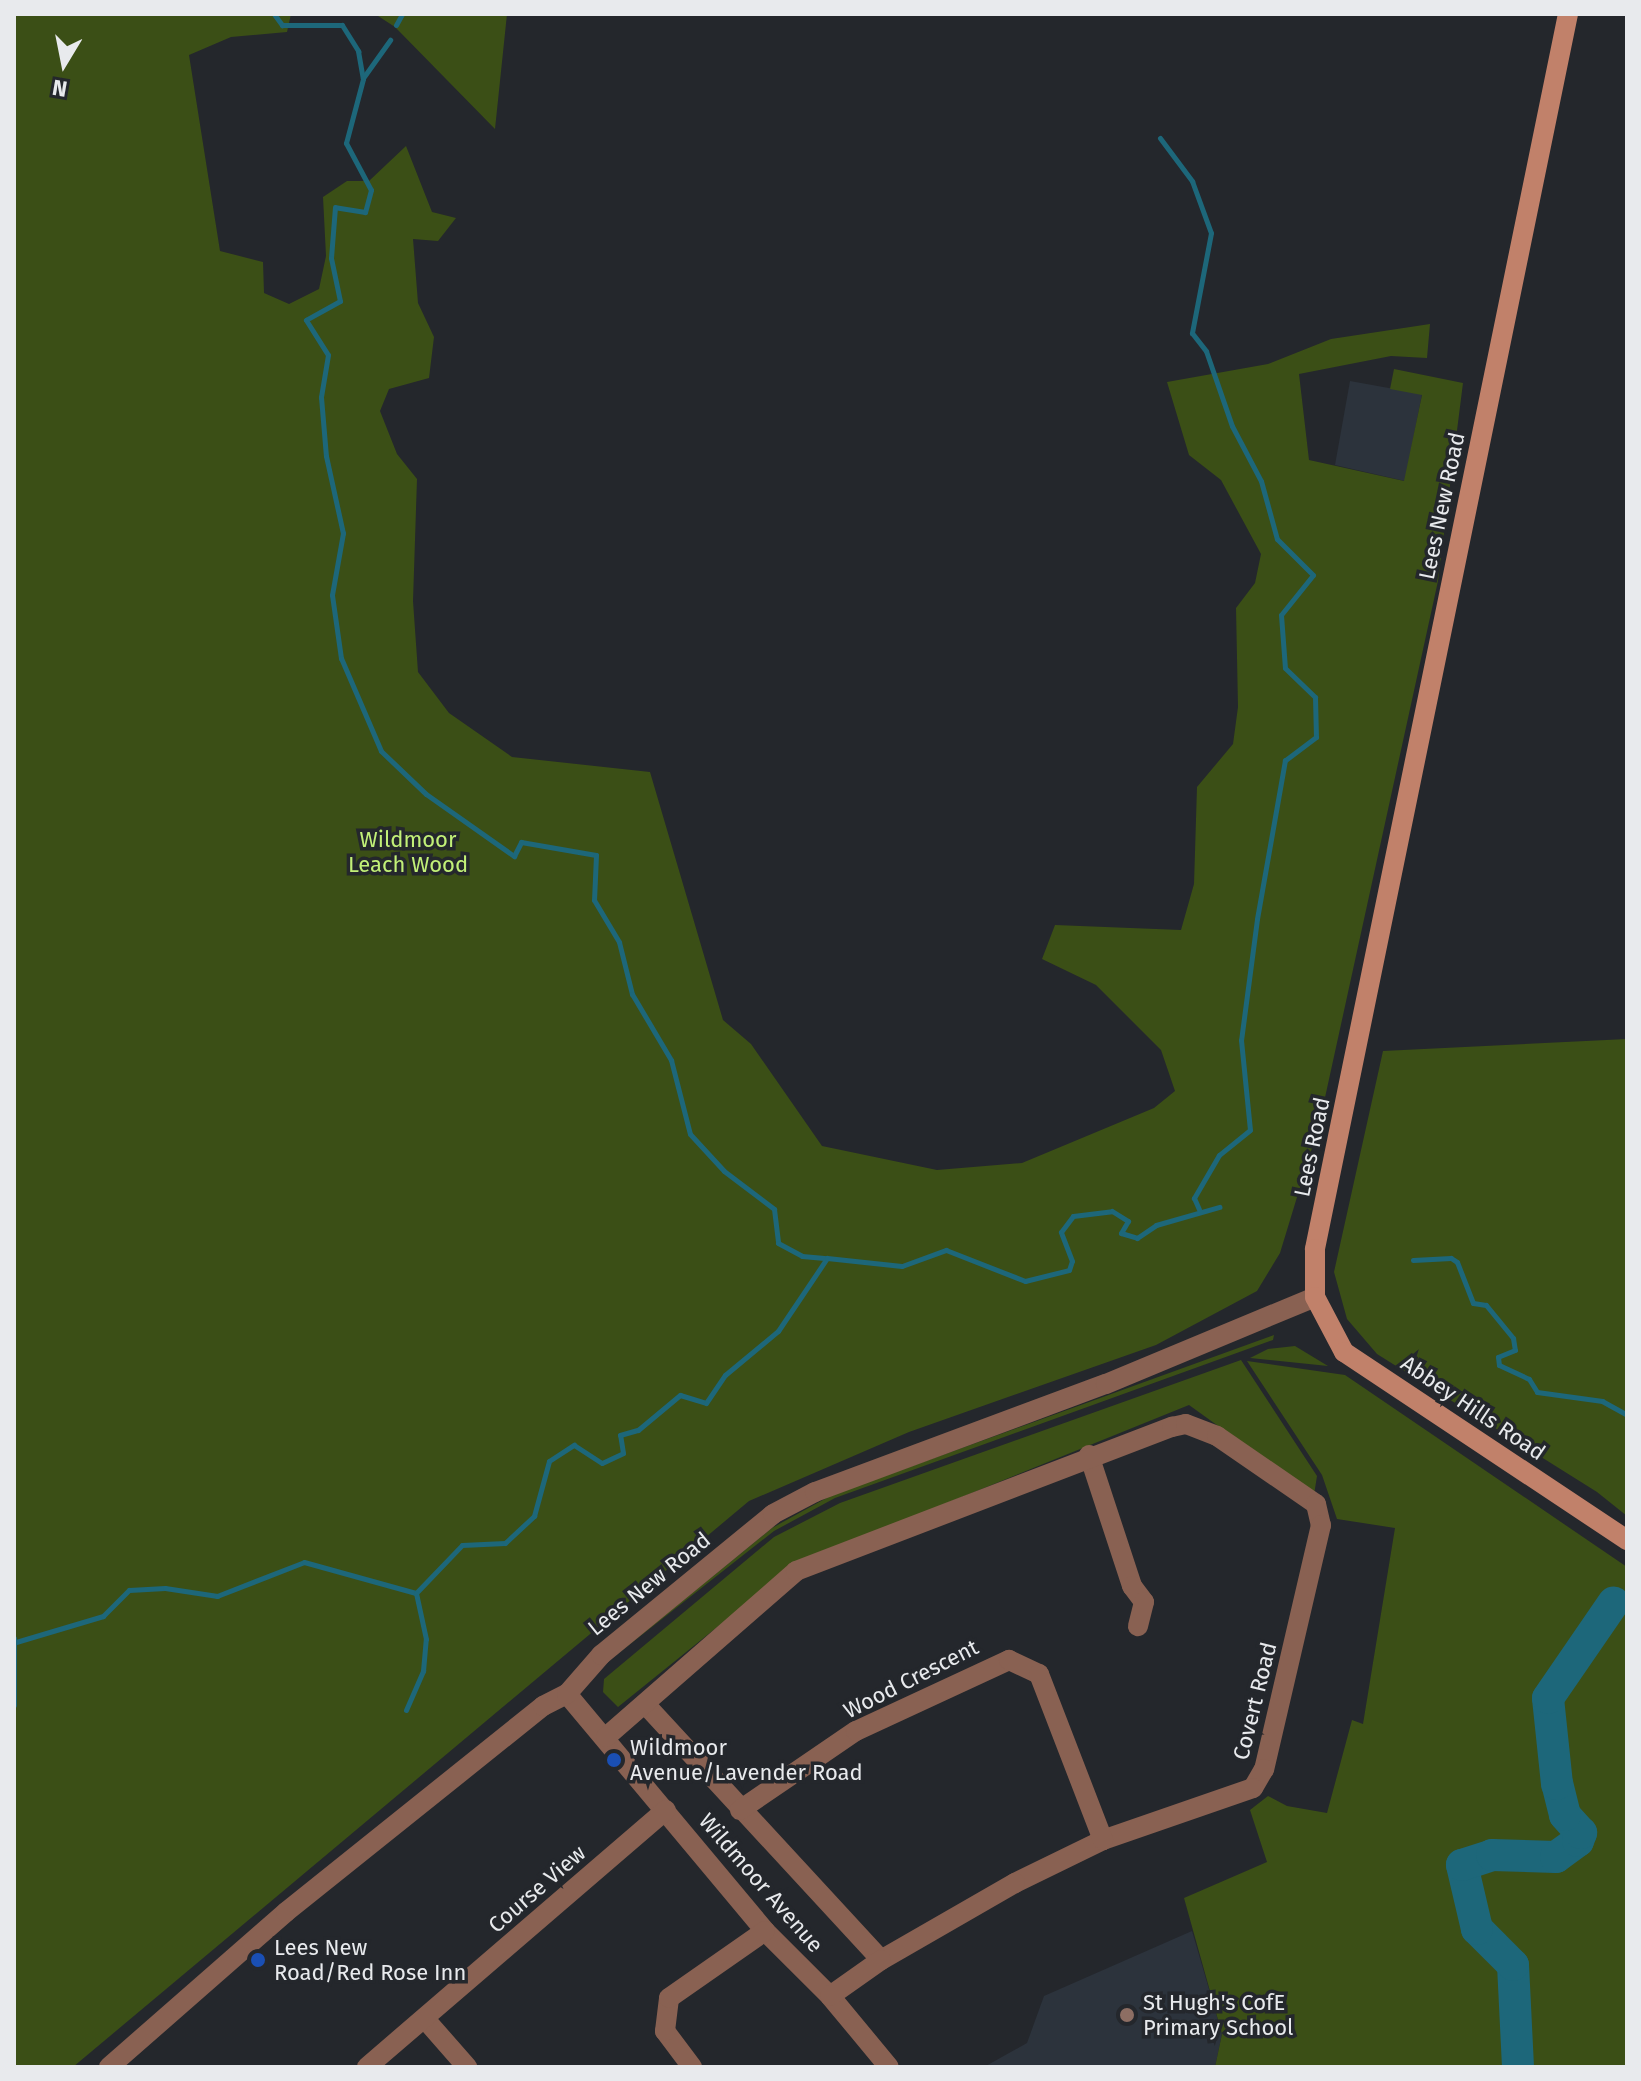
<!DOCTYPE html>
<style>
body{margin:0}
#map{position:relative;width:1641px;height:2081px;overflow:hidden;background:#24272c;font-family:"Fira Sans",sans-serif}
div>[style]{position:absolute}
.built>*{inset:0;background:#2c333c}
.green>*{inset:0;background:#3b4f16}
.stream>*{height:5px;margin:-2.5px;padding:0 2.5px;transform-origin:2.5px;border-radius:2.5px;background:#1d677a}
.river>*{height:32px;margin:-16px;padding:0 16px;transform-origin:16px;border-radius:16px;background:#1d677a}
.minor>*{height:20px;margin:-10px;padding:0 10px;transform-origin:10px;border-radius:10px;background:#896152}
.tertiary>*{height:20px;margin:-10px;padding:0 10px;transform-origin:10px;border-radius:10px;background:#896152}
.secondary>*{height:20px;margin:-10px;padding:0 10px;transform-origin:10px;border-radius:10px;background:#c1816a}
.dots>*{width:22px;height:22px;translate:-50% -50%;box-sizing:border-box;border:4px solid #24272c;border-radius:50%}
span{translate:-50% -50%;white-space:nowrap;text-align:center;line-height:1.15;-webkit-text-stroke:7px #24272c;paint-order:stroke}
.street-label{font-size:22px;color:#e8eaed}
.park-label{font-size:22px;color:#c2f078}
.poi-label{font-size:22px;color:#e8eaed}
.left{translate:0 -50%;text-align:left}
.frame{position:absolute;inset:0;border:16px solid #e8eaed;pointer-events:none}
.north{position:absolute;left:24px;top:24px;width:80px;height:80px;-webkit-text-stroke:6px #24272c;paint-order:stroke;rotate:190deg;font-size:22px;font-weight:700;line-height:32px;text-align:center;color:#e8eaed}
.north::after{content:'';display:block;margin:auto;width:28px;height:36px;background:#e8eaed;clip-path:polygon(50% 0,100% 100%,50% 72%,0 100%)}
</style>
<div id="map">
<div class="built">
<i style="clip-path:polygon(1350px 381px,1422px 394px,1405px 481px,1335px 465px)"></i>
<i style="clip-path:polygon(1192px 1931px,1222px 2034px,1215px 2067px,984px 2067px,1027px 2043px,1044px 1996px)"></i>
</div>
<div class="green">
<i style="clip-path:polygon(14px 14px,291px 14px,287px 32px,231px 37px,189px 55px,220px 251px,263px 262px,264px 293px,289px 304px,319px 289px,326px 256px,323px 197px,347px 181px,369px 181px,406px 146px,432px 212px,456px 218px,438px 241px,413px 239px,418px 303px,434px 337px,429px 378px,389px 389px,380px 411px,397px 454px,417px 479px,413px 601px,418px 672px,449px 713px,512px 757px,650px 772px,723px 1020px,751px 1044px,822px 1146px,937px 1170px,1022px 1163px,1154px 1108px,1175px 1091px,1161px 1050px,1096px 985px,1042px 959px,1055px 925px,1181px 930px,1194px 884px,1197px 787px,1233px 744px,1238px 707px,1236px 608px,1255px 583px,1261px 554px,1221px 480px,1189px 455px,1167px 382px,1268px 364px,1331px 339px,1430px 324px,1427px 358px,1391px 356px,1299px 374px,1309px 460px,1404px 481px,1422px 395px,1390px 389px,1394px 369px,1463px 383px,1438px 581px,1319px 1125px,1280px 1253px,1257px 1291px,1156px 1345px,909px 1432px,749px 1501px,73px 2067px,14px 2067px)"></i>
<i style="clip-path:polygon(375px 14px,507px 14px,495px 129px,395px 27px)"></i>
<i style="clip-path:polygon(1627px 1039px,1627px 1516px,1597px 1492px,1377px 1354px,1347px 1319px,1334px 1272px,1383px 1051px)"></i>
<i style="clip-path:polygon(1274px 1335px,1273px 1340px,835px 1498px,774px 1531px,615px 1656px,772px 1528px,832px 1495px)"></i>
<i style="clip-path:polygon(1295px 1346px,1328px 1366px,1250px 1358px,1268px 1349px)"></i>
<i style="clip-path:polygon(1241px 1360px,1317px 1476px,1314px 1495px,1189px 1405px,794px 1565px,618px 1707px,603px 1692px,604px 1679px,774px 1537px,840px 1503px)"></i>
<i style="clip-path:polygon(1247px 1361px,1345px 1375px,1627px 1567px,1627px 2067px,1215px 2067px,1222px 2034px,1184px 1898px,1267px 1862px,1250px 1810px,1268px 1796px,1287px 1806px,1327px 1813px,1352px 1720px,1363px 1724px,1395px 1528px,1337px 1519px,1322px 1475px)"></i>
</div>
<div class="stream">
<i style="left:274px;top:14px;width:14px;rotate:54deg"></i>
<i style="left:282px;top:25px;width:60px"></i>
<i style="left:342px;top:25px;width:31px;rotate:58deg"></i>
<i style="left:358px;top:51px;width:28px;rotate:80deg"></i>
<i style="left:363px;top:79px;width:66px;rotate:104.9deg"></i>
<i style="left:346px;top:143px;width:53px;rotate:62deg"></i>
<i style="left:371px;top:190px;width:23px;rotate:105deg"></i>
<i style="left:365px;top:212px;width:30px;rotate:-171deg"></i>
<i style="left:335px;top:207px;width:51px;rotate:94.5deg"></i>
<i style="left:331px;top:258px;width:44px;rotate:78.2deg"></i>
<i style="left:340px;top:301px;width:39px;rotate:151deg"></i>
<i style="left:306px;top:320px;width:41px;rotate:57.8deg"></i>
<i style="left:328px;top:355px;width:43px;rotate:99.5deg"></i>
<i style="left:321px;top:397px;width:59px;rotate:85.2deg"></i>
<i style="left:326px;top:456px;width:79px;rotate:77.6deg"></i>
<i style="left:343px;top:533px;width:63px;rotate:100.1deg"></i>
<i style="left:332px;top:595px;width:64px;rotate:81.9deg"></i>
<i style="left:341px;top:658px;width:101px;rotate:66.7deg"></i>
<i style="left:381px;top:751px;width:62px;rotate:43.7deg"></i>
<i style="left:426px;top:794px;width:108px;rotate:35.2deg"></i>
<i style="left:514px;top:856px;width:16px;rotate:-63deg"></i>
<i style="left:521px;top:842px;width:76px;rotate:9.8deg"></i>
<i style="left:596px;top:855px;width:45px;rotate:92.5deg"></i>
<i style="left:594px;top:900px;width:49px;rotate:59.2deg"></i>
<i style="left:619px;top:942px;width:54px;rotate:76deg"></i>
<i style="left:632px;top:994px;width:77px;rotate:59.4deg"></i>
<i style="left:671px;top:1060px;width:76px;rotate:75.6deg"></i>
<i style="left:690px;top:1134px;width:50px;rotate:47.4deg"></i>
<i style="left:724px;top:1171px;width:63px;rotate:37.2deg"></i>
<i style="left:774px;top:1209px;width:34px;rotate:83deg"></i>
<i style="left:778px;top:1243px;width:27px;rotate:28deg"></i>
<i style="left:802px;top:1256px;width:25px;rotate:5deg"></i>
<i style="left:396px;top:25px;width:13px;rotate:-61deg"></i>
<i style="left:363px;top:78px;width:47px;rotate:-54.6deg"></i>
<i style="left:1160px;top:138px;width:54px;rotate:53.3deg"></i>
<i style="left:1192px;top:181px;width:55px;rotate:69.9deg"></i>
<i style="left:1211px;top:233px;width:102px;rotate:100.8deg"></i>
<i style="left:1192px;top:333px;width:23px;rotate:52deg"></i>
<i style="left:1206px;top:351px;width:79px;rotate:70.9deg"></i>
<i style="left:1232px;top:426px;width:62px;rotate:62.2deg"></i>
<i style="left:1261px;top:481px;width:60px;rotate:74.6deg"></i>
<i style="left:1277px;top:539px;width:51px;rotate:45deg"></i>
<i style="left:1313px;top:575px;width:51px;rotate:128.7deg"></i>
<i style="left:1281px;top:615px;width:53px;rotate:85.7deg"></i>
<i style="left:1285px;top:668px;width:42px;rotate:44deg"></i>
<i style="left:1315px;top:697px;width:40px;rotate:88.6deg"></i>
<i style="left:1316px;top:737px;width:39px;rotate:143deg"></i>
<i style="left:1285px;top:760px;width:161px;rotate:100deg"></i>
<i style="left:1257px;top:919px;width:122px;rotate:97.5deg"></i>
<i style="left:1241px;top:1040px;width:90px;rotate:84.3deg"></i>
<i style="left:1250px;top:1130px;width:40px;rotate:141deg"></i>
<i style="left:1219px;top:1155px;width:50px;rotate:120.2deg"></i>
<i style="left:1194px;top:1198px;width:12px;rotate:66deg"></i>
<i style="left:1413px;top:1260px;width:38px;rotate:-3deg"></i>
<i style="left:1451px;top:1258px;width:7px;rotate:34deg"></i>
<i style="left:1457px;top:1262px;width:44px;rotate:68.7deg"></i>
<i style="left:1473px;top:1303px;width:13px;rotate:9deg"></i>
<i style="left:1486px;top:1305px;width:43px;rotate:50.7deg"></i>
<i style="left:1513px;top:1338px;width:12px;rotate:81deg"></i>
<i style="left:1515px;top:1350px;width:18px;rotate:158deg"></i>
<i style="left:1498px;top:1357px;width:8px;rotate:83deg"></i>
<i style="left:1499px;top:1365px;width:33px;rotate:25deg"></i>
<i style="left:1529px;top:1379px;width:15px;rotate:58deg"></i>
<i style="left:1537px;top:1392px;width:66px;rotate:7.9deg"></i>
<i style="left:1602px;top:1401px;width:29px;rotate:29deg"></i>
<i style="left:14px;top:1638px;width:67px;rotate:90deg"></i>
<i style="left:16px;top:1642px;width:91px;rotate:-16.6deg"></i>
<i style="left:103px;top:1616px;width:37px;rotate:-45deg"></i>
<i style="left:129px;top:1590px;width:36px;rotate:-3deg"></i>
<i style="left:165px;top:1588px;width:53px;rotate:8.7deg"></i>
<i style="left:217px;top:1596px;width:93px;rotate:-21.3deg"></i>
<i style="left:304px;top:1562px;width:116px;rotate:15.5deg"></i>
<i style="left:416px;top:1593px;width:66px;rotate:-46.2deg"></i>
<i style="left:462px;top:1545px;width:43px;rotate:-2.7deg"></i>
<i style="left:505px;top:1543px;width:40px;rotate:-43deg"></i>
<i style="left:534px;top:1516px;width:57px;rotate:-74.7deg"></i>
<i style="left:549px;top:1461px;width:30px;rotate:-33deg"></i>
<i style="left:574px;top:1445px;width:33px;rotate:33deg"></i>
<i style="left:602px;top:1463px;width:23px;rotate:-25deg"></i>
<i style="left:623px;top:1453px;width:18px;rotate:-99deg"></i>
<i style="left:620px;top:1435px;width:19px;rotate:-16deg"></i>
<i style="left:638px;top:1430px;width:55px;rotate:-39.8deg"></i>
<i style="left:680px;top:1395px;width:27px;rotate:17deg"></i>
<i style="left:706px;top:1403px;width:34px;rotate:-56deg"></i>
<i style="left:725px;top:1375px;width:69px;rotate:-39.7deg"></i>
<i style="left:778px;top:1331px;width:88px;rotate:-56.1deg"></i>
<i style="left:827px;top:1258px;width:75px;rotate:6.1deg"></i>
<i style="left:902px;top:1266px;width:47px;rotate:-20deg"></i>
<i style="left:946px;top:1250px;width:85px;rotate:21.4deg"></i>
<i style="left:1025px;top:1281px;width:45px;rotate:-14deg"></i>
<i style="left:1069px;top:1270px;width:9px;rotate:-72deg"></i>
<i style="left:1072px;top:1261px;width:31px;rotate:-111deg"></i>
<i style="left:1061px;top:1232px;width:20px;rotate:-53deg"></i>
<i style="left:1073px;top:1216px;width:39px;rotate:-7deg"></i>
<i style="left:1112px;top:1211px;width:19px;rotate:32deg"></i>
<i style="left:1128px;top:1221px;width:14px;rotate:120deg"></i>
<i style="left:1121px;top:1233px;width:17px;rotate:17deg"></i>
<i style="left:1137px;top:1238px;width:23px;rotate:-34deg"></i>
<i style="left:1156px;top:1225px;width:66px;rotate:-15.9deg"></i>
<i style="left:406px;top:1710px;width:43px;rotate:-66.4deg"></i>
<i style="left:423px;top:1671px;width:32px;rotate:-85deg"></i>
<i style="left:426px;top:1639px;width:47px;rotate:-102.3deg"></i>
</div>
<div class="river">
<i style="left:1518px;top:2067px;width:102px;rotate:-92.8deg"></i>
<i style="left:1513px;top:1965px;width:51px;rotate:-135deg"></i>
<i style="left:1477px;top:1929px;width:66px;rotate:-103.2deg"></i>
<i style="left:1462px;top:1865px;width:32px;rotate:-18deg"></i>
<i style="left:1492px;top:1855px;width:64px;rotate:1.8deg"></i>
<i style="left:1556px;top:1857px;width:27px;rotate:-36deg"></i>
<i style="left:1578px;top:1841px;width:9px;rotate:-69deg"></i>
<i style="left:1581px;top:1833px;width:24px;rotate:-132deg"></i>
<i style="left:1565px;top:1815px;width:32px;rotate:-104deg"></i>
<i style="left:1557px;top:1784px;width:86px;rotate:-96deg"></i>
<i style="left:1548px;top:1698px;width:116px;rotate:-55.5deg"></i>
</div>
<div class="minor">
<i style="left:1089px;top:1455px;width:138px;rotate:71.8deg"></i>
<i style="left:1132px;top:1586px;width:20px;rotate:53deg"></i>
<i style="left:1144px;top:1602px;width:25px;rotate:104deg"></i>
<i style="left:567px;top:1694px;width:309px;rotate:50.1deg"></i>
<i style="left:765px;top:1931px;width:92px;rotate:45deg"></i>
<i style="left:830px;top:1996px;width:92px;rotate:50.3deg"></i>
<i style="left:645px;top:1704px;width:348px;rotate:47.3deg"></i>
<i style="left:606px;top:1737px;width:252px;rotate:-41.1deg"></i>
<i style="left:796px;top:1571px;width:403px;rotate:-21deg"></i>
<i style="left:1172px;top:1427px;width:14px;rotate:-12deg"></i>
<i style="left:1186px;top:1424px;width:33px;rotate:21deg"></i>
<i style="left:1217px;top:1436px;width:120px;rotate:34.5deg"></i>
<i style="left:1316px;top:1504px;width:22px;rotate:77deg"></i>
<i style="left:1321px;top:1525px;width:251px;rotate:103.1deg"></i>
<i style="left:1264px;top:1769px;width:22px;rotate:120deg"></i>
<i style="left:1253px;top:1788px;width:159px;rotate:160.9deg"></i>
<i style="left:1103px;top:1840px;width:98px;rotate:154deg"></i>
<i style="left:1015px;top:1883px;width:155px;rotate:150.1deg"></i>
<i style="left:881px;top:1960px;width:62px;rotate:144.8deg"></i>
<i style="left:740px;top:1810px;width:140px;rotate:-34.3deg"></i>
<i style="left:856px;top:1731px;width:169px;rotate:-24.9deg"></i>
<i style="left:1009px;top:1660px;width:33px;rotate:25deg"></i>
<i style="left:1039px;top:1674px;width:178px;rotate:68.9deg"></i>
<i style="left:425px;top:2019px;width:64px;rotate:48.8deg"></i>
<i style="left:367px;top:2067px;width:394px;rotate:-40.7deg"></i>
<i style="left:692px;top:2067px;width:45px;rotate:-126.9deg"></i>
<i style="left:665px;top:2031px;width:33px;rotate:-83deg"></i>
<i style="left:669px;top:1998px;width:117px;rotate:-34.9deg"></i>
</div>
<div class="tertiary">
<i style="left:109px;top:2067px;width:235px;rotate:-41.2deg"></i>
<i style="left:286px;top:1912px;width:329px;rotate:-38.7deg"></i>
<i style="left:543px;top:1706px;width:27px;rotate:-27deg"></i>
<i style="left:567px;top:1694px;width:52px;rotate:-48.9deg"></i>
<i style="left:601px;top:1655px;width:222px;rotate:-39.3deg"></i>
<i style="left:773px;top:1514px;width:47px;rotate:-27.6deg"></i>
<i style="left:815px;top:1492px;width:310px;rotate:-20.4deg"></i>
<i style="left:1106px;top:1384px;width:226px;rotate:-22.6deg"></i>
</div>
<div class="secondary">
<i style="left:1568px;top:14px;width:1261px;rotate:101.58deg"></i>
<i style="left:1315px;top:1249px;width:48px;rotate:90deg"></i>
<i style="left:1315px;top:1297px;width:62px;rotate:62.2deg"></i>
<i style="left:1344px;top:1352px;width:340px;rotate:33.6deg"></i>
</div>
<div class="dots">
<i style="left:614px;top:1760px;background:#1a4fb4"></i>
<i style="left:258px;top:1960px;background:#1a4fb4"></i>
<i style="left:1127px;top:2015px;background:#8d6e63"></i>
</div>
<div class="street-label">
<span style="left:1442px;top:506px;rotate:-78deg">Lees New Road</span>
<span style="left:1312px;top:1147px;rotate:-78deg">Lees Road</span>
<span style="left:1473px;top:1408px;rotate:34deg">Abbey Hills Road</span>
<span style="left:649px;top:1584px;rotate:-39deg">Lees New Road</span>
<span style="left:911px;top:1679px;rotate:-27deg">Wood Crescent</span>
<span style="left:1255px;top:1701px;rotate:-76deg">Covert Road</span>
<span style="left:761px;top:1883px;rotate:49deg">Wildmoor Avenue</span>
<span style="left:537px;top:1889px;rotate:-41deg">Course View</span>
</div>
<div class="park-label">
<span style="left:408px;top:852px">Wildmoor<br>Leach Wood</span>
</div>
<div class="poi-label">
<span class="left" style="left:630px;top:1760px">Wildmoor<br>Avenue/Lavender Road</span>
<span class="left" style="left:274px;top:1960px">Lees New<br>Road/Red Rose Inn</span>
<span class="left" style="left:1143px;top:2015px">St Hugh's CofE<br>Primary School</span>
</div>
<div class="frame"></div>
<div class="north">N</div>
</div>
